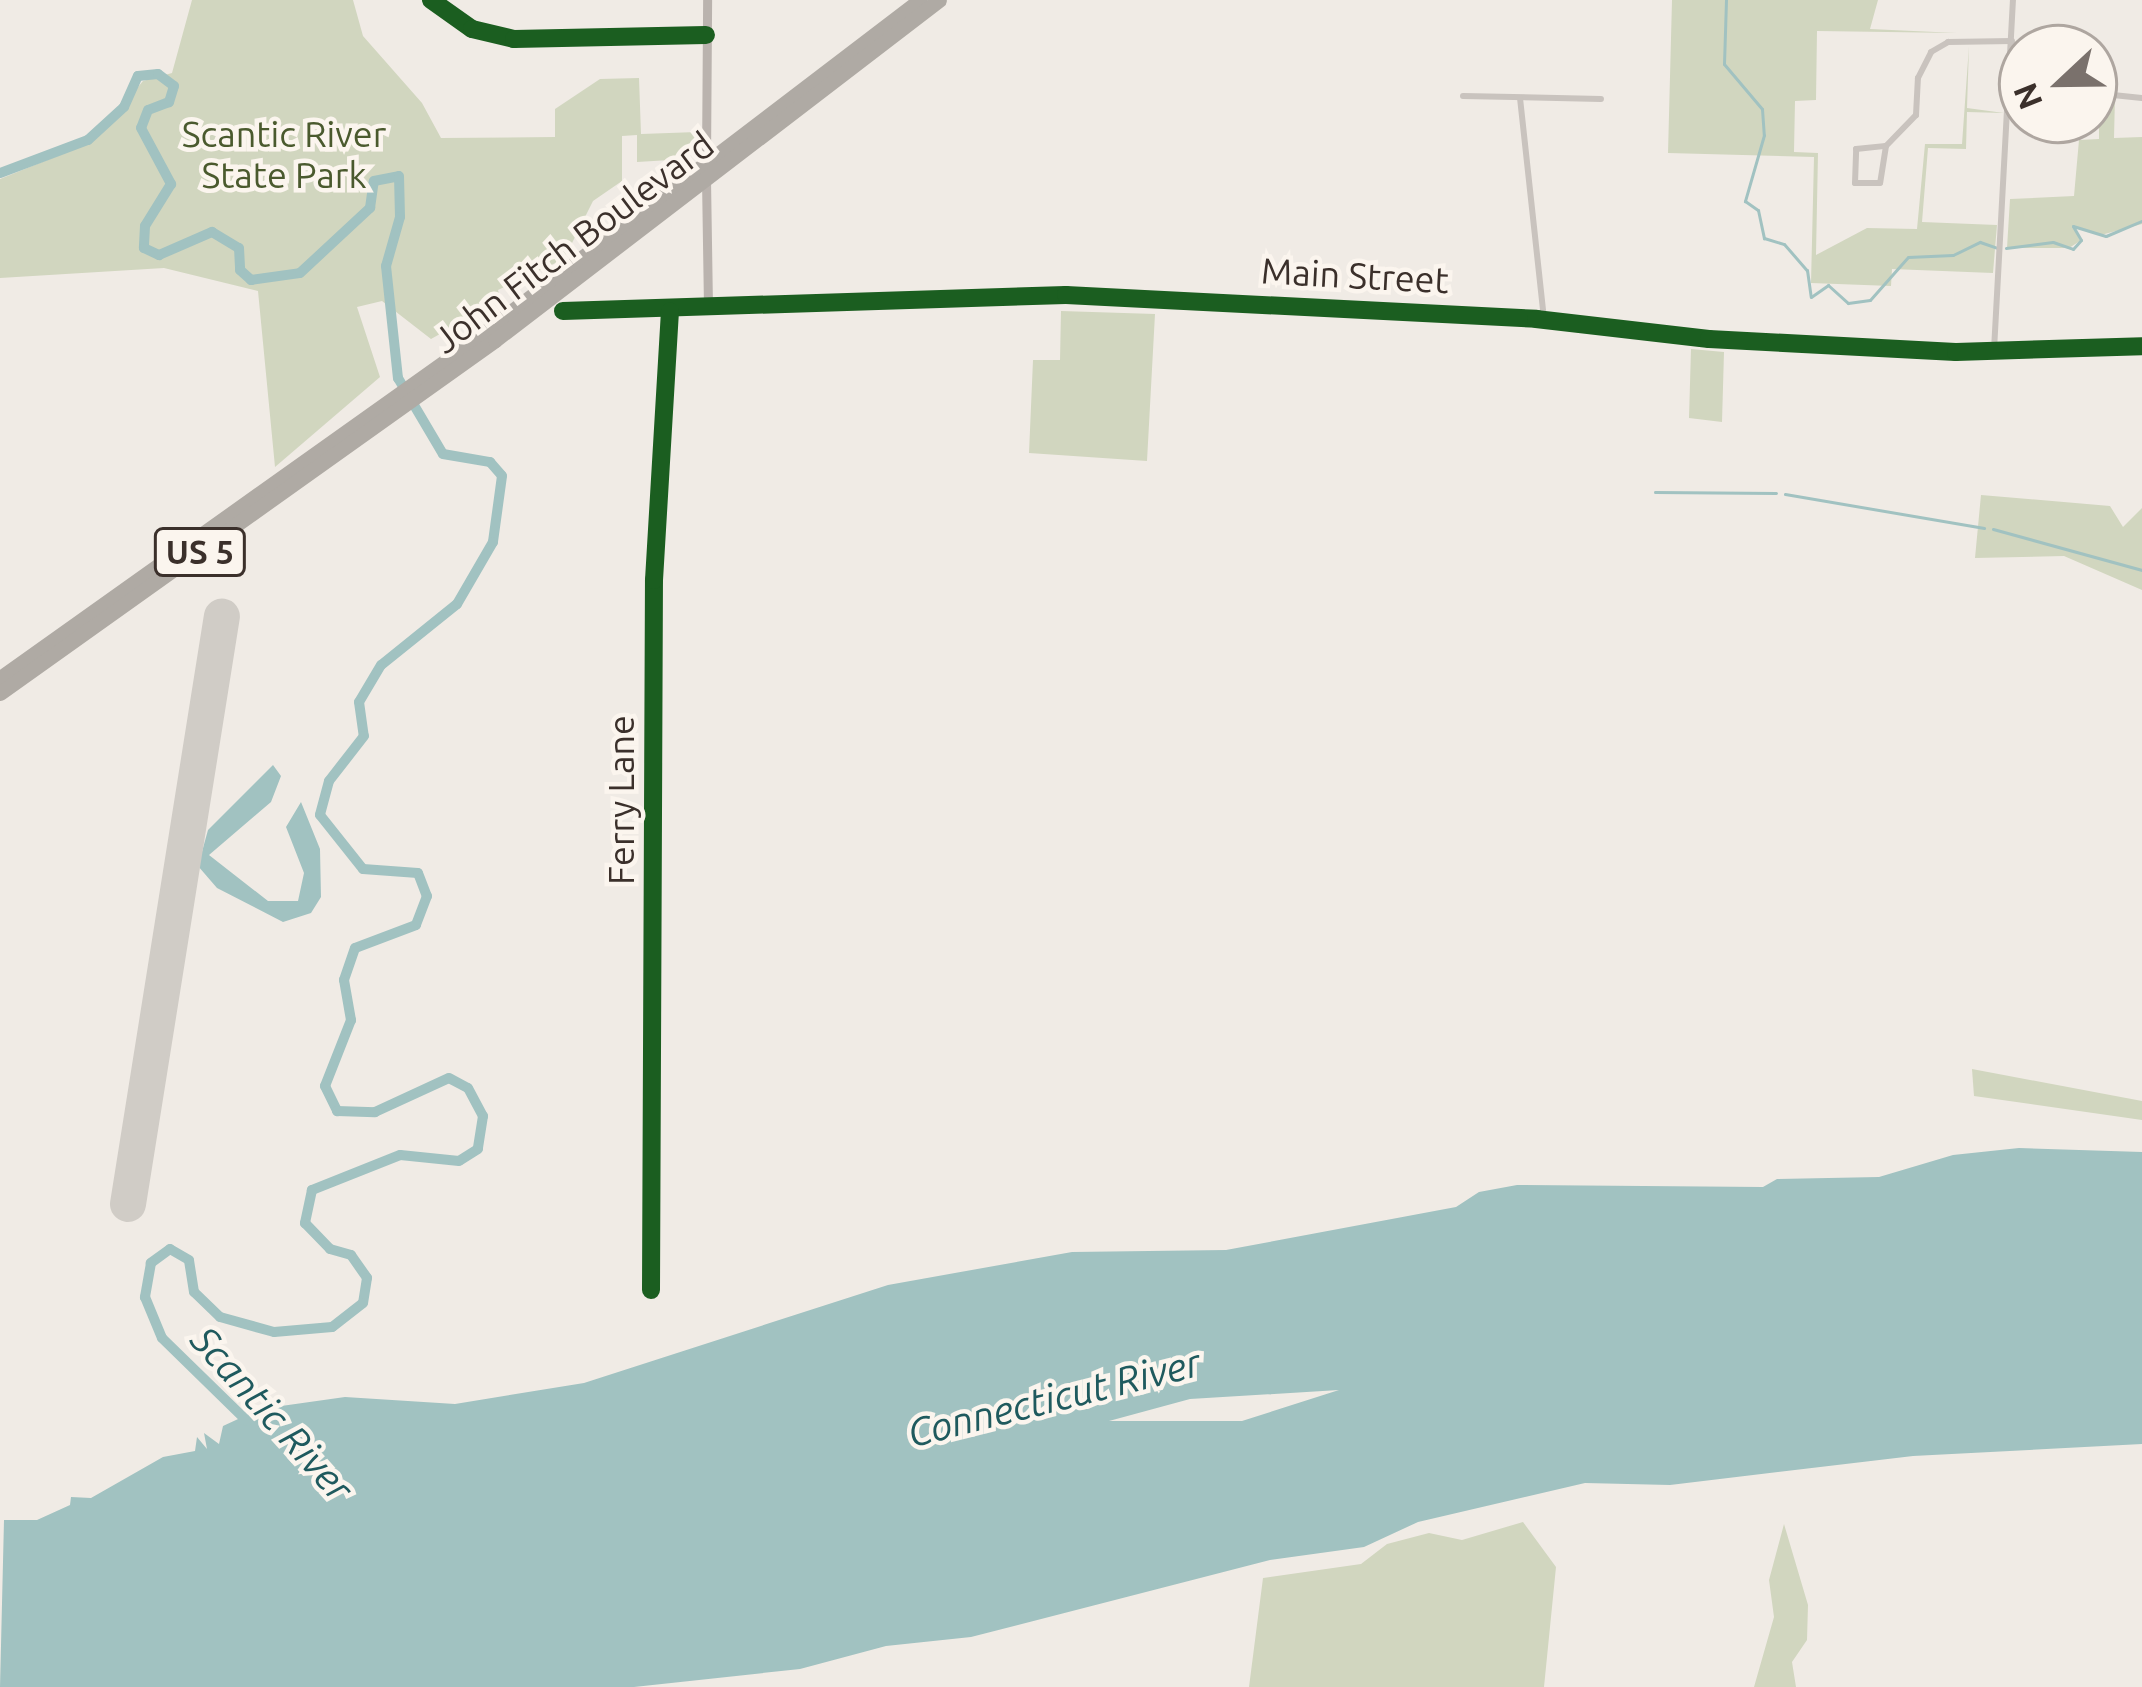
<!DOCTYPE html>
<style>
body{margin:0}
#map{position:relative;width:2142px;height:1687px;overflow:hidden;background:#f0ebe5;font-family:Ubuntu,sans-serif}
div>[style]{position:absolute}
.green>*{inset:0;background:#d1d6bf}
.water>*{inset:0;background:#a1c2c1}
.stream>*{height:3px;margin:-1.5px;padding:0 1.5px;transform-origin:1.5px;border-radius:1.5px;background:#a1c2c1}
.river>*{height:10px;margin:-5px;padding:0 5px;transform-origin:5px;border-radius:5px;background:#a1c2c1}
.runway>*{height:36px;margin:-18px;padding:0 18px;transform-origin:18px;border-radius:18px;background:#d0ccc6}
.street>*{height:6px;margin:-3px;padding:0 3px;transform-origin:3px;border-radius:3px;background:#c9c3be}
.secondary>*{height:9px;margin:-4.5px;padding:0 4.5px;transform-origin:4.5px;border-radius:4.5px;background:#bab3ae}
.highway>*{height:15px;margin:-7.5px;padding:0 7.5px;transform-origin:7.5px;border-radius:7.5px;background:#afaaa4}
.cycleway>*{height:18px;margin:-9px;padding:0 9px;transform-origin:9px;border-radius:9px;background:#1b5e20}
span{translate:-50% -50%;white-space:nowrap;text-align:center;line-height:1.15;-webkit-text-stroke:9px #fbf5ee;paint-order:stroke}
.shield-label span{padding:3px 9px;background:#fbf5ee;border:3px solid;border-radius:9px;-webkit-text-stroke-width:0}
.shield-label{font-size:33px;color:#3b302b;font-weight:700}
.park-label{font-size:36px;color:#4a5a2e}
.street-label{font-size:36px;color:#3b302b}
.water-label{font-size:39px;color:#1f5a5e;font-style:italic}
.north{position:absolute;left:1998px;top:24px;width:120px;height:120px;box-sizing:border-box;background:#fbf5ee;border:3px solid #aea6a0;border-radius:50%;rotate:248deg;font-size:33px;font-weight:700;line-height:48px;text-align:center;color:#3b302b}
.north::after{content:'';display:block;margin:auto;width:42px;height:54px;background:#7a716c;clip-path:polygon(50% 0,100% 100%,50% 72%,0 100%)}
</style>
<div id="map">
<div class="green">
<i style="clip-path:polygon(192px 0,353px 0,363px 36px,422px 103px,441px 138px,555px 137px,555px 109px,600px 79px,639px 78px,641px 134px,697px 132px,697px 147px,673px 173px,670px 160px,637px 162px,637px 135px,622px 136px,622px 181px,593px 201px,564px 259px,498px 290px,501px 300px,431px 339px,382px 301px,357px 307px,380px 377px,275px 467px,258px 291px,164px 268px,0 278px,0 179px,92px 142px,143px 81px,172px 73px)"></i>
<i style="clip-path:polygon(1672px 0,1878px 0,1870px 29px,1957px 33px,1817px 31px,1816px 100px,1795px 101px,1794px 152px,1818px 153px,1816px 255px,1867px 228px,1917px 229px,1925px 144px,1962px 144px,1969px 46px,1967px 108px,2004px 113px,1967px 112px,1966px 149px,1928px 148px,1922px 222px,1997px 225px,1993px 273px,1892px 269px,1891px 286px,1811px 283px,1814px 157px,1668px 153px)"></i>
<i style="clip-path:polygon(2115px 97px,2114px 138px,2142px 137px,2142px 224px,2101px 235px,2074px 228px,2080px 241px,2069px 248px,2007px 248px,2010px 199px,2074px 196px,2079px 140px,2099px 139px,2099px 98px)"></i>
<i style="clip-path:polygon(1061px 311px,1155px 314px,1147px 461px,1029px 453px,1033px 360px,1060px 360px)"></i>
<i style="clip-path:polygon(1691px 349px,1724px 352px,1722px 422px,1689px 418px)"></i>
<i style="clip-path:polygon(1981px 495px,2110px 506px,2123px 527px,2142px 508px,2142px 590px,2064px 556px,1975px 558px)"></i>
<i style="clip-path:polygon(1972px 1069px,2142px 1101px,2142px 1120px,1974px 1096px)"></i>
<i style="clip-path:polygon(1523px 1522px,1556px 1567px,1544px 1687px,1249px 1687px,1263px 1578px,1361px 1564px,1387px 1544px,1429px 1533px,1462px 1540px)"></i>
<i style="clip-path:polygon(1784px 1524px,1808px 1605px,1807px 1640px,1792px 1662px,1796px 1687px,1754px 1687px,1774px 1617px,1769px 1580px)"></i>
</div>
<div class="water">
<i style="clip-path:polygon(273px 765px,281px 776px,271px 802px,209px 855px,268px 901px,298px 901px,304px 873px,286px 827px,301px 802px,320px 849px,321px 897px,311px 913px,283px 922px,217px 888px,198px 866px,208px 830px)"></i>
<i style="clip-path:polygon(evenodd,2019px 1148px,2142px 1152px,2142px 1444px,1913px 1456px,1670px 1485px,1585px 1483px,1418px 1522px,1364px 1547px,1270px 1560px,971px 1637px,886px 1646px,800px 1669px,634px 1687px,0 1687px,4px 1520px,37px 1520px,70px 1505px,71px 1497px,91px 1498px,163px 1457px,195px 1451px,197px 1437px,207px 1449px,204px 1433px,219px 1444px,223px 1426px,260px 1409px,345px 1397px,455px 1404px,584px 1383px,888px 1285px,1072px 1252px,1226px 1250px,1456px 1207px,1479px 1192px,1517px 1185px,1763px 1187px,1777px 1179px,1879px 1177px,1953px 1155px,2019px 1148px,1339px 1390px,1242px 1421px,1109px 1421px,1190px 1399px,1339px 1390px)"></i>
</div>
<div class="stream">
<i style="left:1726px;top:0;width:64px;rotate:91.8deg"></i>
<i style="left:1724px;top:64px;width:59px;rotate:49.8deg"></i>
<i style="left:1762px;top:109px;width:26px;rotate:86deg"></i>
<i style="left:1764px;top:135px;width:69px;rotate:106.1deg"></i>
<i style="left:1745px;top:201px;width:16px;rotate:35deg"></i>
<i style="left:1758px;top:210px;width:29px;rotate:78deg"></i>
<i style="left:1764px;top:238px;width:21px;rotate:17deg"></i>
<i style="left:1784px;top:244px;width:35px;rotate:49deg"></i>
<i style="left:1807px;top:270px;width:27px;rotate:82deg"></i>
<i style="left:1811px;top:297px;width:21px;rotate:-35deg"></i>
<i style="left:1828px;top:285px;width:27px;rotate:42deg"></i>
<i style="left:1848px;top:303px;width:22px;rotate:-8deg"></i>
<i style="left:1870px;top:300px;width:57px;rotate:-48.5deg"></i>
<i style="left:1908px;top:257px;width:45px;rotate:-2.5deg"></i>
<i style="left:1953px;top:255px;width:30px;rotate:-26deg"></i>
<i style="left:1980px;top:242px;width:18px;rotate:19deg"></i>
<i style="left:2006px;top:248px;width:47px;rotate:-7.3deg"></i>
<i style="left:2053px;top:242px;width:21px;rotate:19deg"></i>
<i style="left:2073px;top:249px;width:12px;rotate:-48deg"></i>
<i style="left:2081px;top:240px;width:16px;rotate:-120deg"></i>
<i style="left:2073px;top:226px;width:34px;rotate:17deg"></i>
<i style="left:2106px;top:236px;width:39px;rotate:-23deg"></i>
<i style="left:1655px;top:492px;width:121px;rotate:0.5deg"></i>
<i style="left:1785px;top:494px;width:202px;rotate:9.7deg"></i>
<i style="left:1993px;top:529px;width:155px;rotate:15.4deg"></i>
</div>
<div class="river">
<i style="left:0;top:173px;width:94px;rotate:-20.6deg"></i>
<i style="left:88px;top:140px;width:49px;rotate:-42.5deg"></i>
<i style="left:124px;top:107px;width:34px;rotate:-66deg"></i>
<i style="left:138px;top:76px;width:20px;rotate:-6deg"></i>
<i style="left:158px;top:74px;width:20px;rotate:37deg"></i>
<i style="left:174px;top:86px;width:17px;rotate:107deg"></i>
<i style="left:169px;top:102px;width:22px;rotate:159deg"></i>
<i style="left:148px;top:110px;width:19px;rotate:111deg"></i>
<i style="left:141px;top:128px;width:64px;rotate:61.8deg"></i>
<i style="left:171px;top:184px;width:49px;rotate:121.8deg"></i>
<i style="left:145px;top:226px;width:22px;rotate:93deg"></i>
<i style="left:144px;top:248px;width:17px;rotate:25deg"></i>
<i style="left:159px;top:255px;width:58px;rotate:-23.5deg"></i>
<i style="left:212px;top:232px;width:31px;rotate:31deg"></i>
<i style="left:239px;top:248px;width:22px;rotate:87deg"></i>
<i style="left:240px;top:270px;width:15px;rotate:42deg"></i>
<i style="left:251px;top:280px;width:49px;rotate:-8.1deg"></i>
<i style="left:300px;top:273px;width:96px;rotate:-42.9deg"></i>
<i style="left:370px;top:208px;width:27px;rotate:-82deg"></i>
<i style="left:374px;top:181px;width:25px;rotate:-11deg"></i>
<i style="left:399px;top:176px;width:41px;rotate:88.6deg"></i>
<i style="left:400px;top:217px;width:51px;rotate:105.9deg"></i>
<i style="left:386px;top:266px;width:113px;rotate:83.9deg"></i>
<i style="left:398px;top:378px;width:88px;rotate:59.4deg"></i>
<i style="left:443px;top:454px;width:48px;rotate:9.7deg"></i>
<i style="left:490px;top:462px;width:18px;rotate:49deg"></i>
<i style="left:502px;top:476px;width:67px;rotate:97.8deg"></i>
<i style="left:493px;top:542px;width:72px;rotate:120.1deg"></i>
<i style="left:457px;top:604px;width:97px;rotate:141.2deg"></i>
<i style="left:381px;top:665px;width:43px;rotate:120.7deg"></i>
<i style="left:359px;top:702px;width:34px;rotate:82deg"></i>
<i style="left:364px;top:736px;width:57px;rotate:127.9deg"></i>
<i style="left:329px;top:781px;width:35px;rotate:105deg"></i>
<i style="left:320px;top:815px;width:69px;rotate:51.5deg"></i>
<i style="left:363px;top:869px;width:55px;rotate:4.2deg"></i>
<i style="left:418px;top:873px;width:25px;rotate:69deg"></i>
<i style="left:427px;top:896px;width:31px;rotate:111deg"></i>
<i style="left:416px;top:925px;width:65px;rotate:159.3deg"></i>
<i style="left:355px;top:948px;width:34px;rotate:109deg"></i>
<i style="left:344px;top:980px;width:41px;rotate:80.1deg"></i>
<i style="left:351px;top:1020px;width:71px;rotate:111.5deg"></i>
<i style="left:325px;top:1086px;width:28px;rotate:64deg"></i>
<i style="left:337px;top:1111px;width:38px;rotate:2deg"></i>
<i style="left:375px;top:1112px;width:81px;rotate:-24.7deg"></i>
<i style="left:449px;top:1078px;width:21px;rotate:28deg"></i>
<i style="left:468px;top:1088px;width:32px;rotate:62deg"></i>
<i style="left:483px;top:1116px;width:33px;rotate:99deg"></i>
<i style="left:478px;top:1149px;width:22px;rotate:148deg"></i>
<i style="left:459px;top:1161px;width:59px;rotate:-174.2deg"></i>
<i style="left:400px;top:1155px;width:95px;rotate:158.3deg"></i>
<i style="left:312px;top:1190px;width:34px;rotate:102deg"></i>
<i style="left:305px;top:1223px;width:36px;rotate:46deg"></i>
<i style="left:330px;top:1249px;width:22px;rotate:16deg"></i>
<i style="left:351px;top:1255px;width:28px;rotate:55deg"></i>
<i style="left:367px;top:1278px;width:25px;rotate:99deg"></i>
<i style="left:363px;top:1303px;width:39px;rotate:142deg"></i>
<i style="left:332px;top:1327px;width:58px;rotate:175.1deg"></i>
<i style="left:274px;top:1332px;width:56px;rotate:-164.5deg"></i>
<i style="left:220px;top:1317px;width:36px;rotate:-136deg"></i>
<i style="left:194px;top:1292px;width:32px;rotate:-99deg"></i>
<i style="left:189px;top:1260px;width:22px;rotate:-150deg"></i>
<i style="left:170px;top:1249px;width:24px;rotate:144deg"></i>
<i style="left:151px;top:1263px;width:35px;rotate:100deg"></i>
<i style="left:145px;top:1297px;width:44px;rotate:67.5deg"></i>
<i style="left:162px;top:1338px;width:119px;rotate:44.3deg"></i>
</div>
<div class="runway">
<i style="left:128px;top:1204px;width:595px;rotate:-80.92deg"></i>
</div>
<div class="street">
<i style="left:431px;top:0;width:50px;rotate:35.3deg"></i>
<i style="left:472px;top:29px;width:43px;rotate:13.4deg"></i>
<i style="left:514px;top:39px;width:192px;rotate:-1.2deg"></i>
<i style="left:2094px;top:93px;width:48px;rotate:5.9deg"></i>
<i style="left:1463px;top:96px;width:138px;rotate:1.2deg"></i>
<i style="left:1520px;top:98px;width:222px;rotate:83.8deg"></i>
<i style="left:1886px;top:146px;width:37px;rotate:99deg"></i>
<i style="left:1880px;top:183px;width:25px;rotate:180deg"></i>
<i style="left:1855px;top:183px;width:34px;rotate:-88deg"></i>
<i style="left:1856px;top:149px;width:30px;rotate:-6deg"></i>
<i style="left:1886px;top:146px;width:43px;rotate:-45.9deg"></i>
<i style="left:1916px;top:115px;width:37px;rotate:-87deg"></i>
<i style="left:1918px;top:78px;width:29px;rotate:-63deg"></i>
<i style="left:1931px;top:52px;width:20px;rotate:-30deg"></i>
<i style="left:1948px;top:42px;width:64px;rotate:-0.9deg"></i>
<i style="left:563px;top:311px;width:145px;rotate:-0.8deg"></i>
<i style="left:1994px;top:350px;width:351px;rotate:-86.9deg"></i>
<i style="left:651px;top:1290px;width:710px;rotate:-89.76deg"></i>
<i style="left:654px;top:580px;width:269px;rotate:-86.6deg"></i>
</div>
<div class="secondary">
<i style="left:706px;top:162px;width:162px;rotate:-89.6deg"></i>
<i style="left:706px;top:179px;width:130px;rotate:89.1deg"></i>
<i style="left:708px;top:309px;width:358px;rotate:-2.2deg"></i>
<i style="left:1066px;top:295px;width:471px;rotate:2.9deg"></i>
<i style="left:1536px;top:319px;width:174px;rotate:6.6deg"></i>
<i style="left:1709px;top:339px;width:247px;rotate:3deg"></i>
<i style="left:1956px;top:352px;width:186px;rotate:-1.8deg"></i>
</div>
<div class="highway">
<i style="left:0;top:678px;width:561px;rotate:-35.42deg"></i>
<i style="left:457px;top:353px;width:582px;rotate:-37.32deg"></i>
<i style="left:0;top:693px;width:608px;rotate:-35.49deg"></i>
<i style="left:495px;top:340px;width:559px;rotate:-37.44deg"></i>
</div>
<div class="cycleway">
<i style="left:431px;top:0;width:50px;rotate:35.3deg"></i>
<i style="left:472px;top:29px;width:43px;rotate:13.4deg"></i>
<i style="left:514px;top:39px;width:192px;rotate:-1.2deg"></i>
<i style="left:563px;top:311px;width:503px;rotate:-1.82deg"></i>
<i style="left:1066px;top:295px;width:471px;rotate:2.9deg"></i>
<i style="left:1536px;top:319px;width:174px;rotate:6.6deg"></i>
<i style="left:1709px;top:339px;width:247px;rotate:3deg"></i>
<i style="left:1956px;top:352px;width:186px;rotate:-1.8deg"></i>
<i style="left:651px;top:1290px;width:710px;rotate:-89.76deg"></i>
<i style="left:654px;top:580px;width:269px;rotate:-86.6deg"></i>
</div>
<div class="shield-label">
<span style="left:200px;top:552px">US 5</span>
</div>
<div class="park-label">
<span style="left:284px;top:154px">Scantic River<br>State Park</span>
</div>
<div class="street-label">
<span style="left:573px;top:242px;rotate:-37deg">John Fitch Boulevard</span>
<span style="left:1355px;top:275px;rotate:3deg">Main Street</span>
<span style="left:621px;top:800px;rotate:-90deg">Ferry Lane</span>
</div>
<div class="water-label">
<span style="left:1054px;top:1398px;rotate:-14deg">Connecticut River</span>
<span style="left:272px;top:1414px;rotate:48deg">Scantic River</span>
</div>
<div class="north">N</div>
</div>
